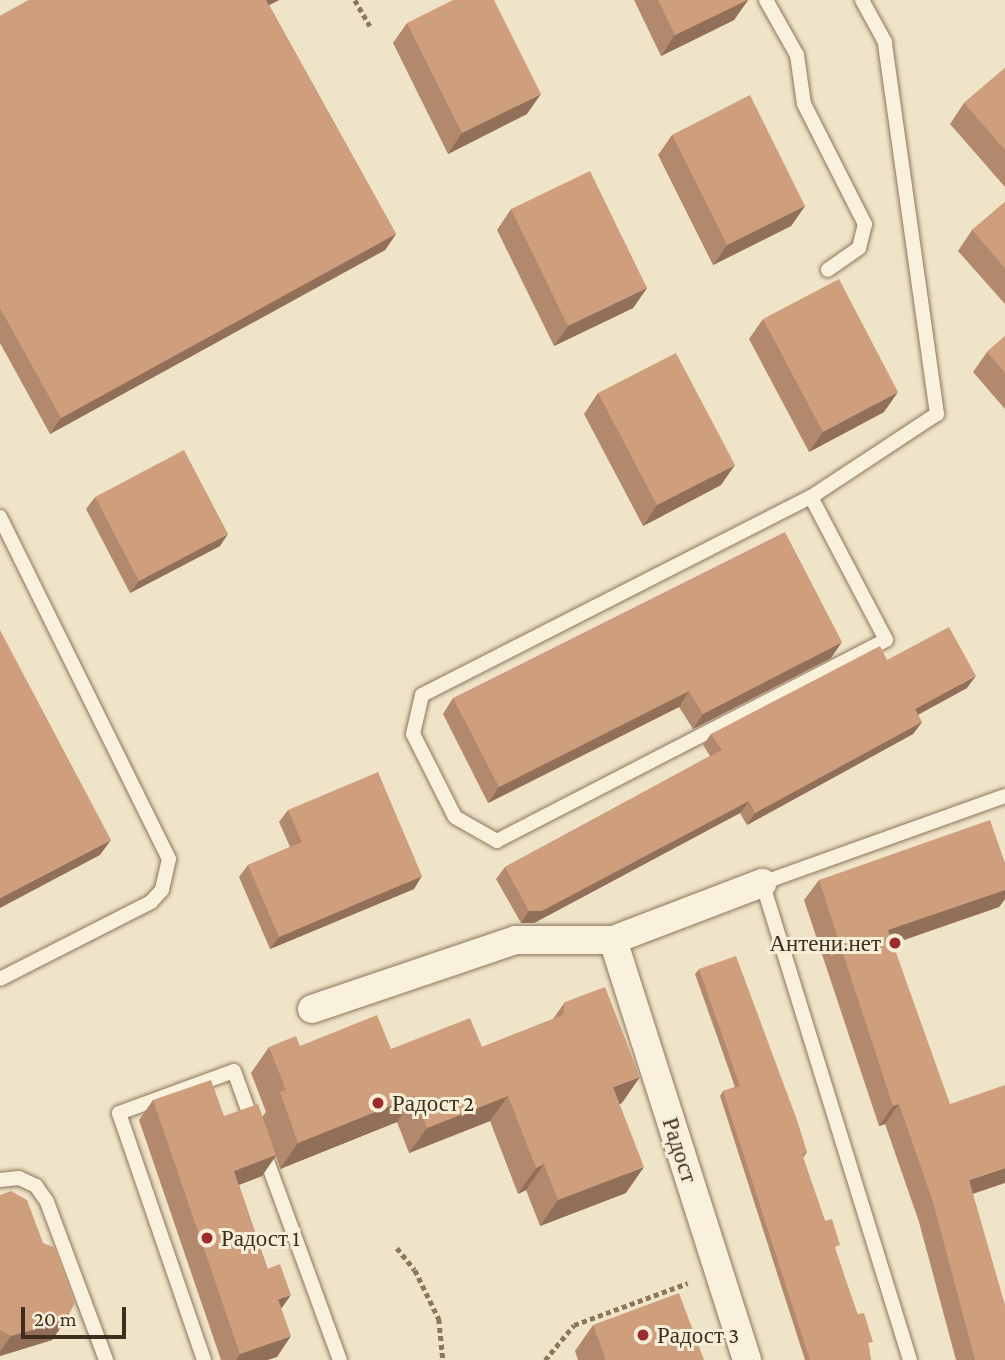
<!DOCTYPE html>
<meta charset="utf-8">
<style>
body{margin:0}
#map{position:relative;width:1005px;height:1360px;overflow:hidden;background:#f0e4c8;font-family:"Crimson Pro",serif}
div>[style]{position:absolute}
.path>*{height:4.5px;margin-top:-2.25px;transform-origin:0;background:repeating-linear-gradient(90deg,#8d765c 0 5px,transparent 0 8.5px)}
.roads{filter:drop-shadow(0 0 2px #8d765c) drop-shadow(0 0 2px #8d765c)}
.lane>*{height:14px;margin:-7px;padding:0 7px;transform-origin:7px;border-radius:7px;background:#faf1dc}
.street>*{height:28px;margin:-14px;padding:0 14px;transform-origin:14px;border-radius:14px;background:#faf1dc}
.wall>*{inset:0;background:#b2896c}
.shaded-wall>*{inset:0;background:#916f58}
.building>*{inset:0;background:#cf9f7d}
.dots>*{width:19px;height:19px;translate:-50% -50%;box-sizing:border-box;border:4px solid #f7eed8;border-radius:50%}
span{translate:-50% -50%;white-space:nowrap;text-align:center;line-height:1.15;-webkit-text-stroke:6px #f7eed8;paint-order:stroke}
.poi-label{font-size:23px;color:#3d2e20}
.right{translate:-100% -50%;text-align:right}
.left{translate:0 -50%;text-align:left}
.street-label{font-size:23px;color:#3d2e20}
.scale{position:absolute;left:21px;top:1307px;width:105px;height:32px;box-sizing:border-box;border:4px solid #3d2e20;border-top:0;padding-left:9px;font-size:21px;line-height:24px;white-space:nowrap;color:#3d2e20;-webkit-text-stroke:5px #f7eed8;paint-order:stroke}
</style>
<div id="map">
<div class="path">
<i style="left:355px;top:0;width:30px;rotate:60deg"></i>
<i style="left:397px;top:1248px;width:28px;rotate:51deg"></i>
<i style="left:415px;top:1270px;width:55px;rotate:63.9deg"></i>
<i style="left:439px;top:1319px;width:41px;rotate:84.4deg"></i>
<i style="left:545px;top:1360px;width:45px;rotate:-50.4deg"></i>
<i style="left:574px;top:1325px;width:121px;rotate:-20.2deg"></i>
</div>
<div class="roads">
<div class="lane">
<i style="left:766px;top:0;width:63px;rotate:60.6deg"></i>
<i style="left:797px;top:55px;width:49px;rotate:81.9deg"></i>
<i style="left:804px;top:104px;width:135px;rotate:63.1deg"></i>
<i style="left:865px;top:224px;width:25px;rotate:104deg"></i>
<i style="left:859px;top:248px;width:38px;rotate:145deg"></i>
<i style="left:811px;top:497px;width:161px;rotate:62.3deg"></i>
<i style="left:886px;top:640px;width:438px;rotate:152.7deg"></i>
<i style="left:497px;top:841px;width:48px;rotate:-150.3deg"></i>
<i style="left:455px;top:817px;width:93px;rotate:-116.8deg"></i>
<i style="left:413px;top:734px;width:40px;rotate:-77deg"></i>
<i style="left:422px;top:695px;width:436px;rotate:-27deg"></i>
<i style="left:811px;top:497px;width:151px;rotate:-33.4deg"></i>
<i style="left:937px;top:414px;width:376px;rotate:-98deg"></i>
<i style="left:885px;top:42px;width:48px;rotate:-118.7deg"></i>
<i style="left:0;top:517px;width:381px;rotate:63.7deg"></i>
<i style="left:169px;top:859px;width:32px;rotate:103deg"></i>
<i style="left:162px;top:890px;width:16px;rotate:133deg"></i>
<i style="left:151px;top:902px;width:169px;rotate:153deg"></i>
<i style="left:263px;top:1150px;width:224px;rotate:69.9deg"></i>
<i style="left:0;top:1180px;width:19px;rotate:-6deg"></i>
<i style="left:19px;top:1178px;width:19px;rotate:25deg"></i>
<i style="left:36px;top:1186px;width:19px;rotate:55deg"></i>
<i style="left:47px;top:1202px;width:169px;rotate:69.5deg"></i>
<i style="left:204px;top:1360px;width:261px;rotate:-109deg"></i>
<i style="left:119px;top:1113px;width:122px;rotate:-20.1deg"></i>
<i style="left:234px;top:1071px;width:56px;rotate:70.3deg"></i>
<i style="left:910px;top:1360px;width:499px;rotate:-107.2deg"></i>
<i style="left:762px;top:883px;width:258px;rotate:-19.7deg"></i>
</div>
<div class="street">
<i style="left:613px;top:940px;width:441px;rotate:72.3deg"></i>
<i style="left:312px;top:1009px;width:215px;rotate:-18.7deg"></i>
<i style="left:516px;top:940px;width:97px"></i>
<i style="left:613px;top:940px;width:160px;rotate:-20.9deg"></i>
</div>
</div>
<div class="wall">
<i style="clip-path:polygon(29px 0,279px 0,269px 5px,396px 234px,385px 250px,50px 434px,0 343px,0 16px)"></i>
<i style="clip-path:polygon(634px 0,748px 0,734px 20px,661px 56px)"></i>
<i style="clip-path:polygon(407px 23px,527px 114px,448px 154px,393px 43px)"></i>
<i style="clip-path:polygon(1005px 68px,1005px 187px,950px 124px,964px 103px)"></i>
<i style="clip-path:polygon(672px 135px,805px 206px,791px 226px,713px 265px,658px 155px)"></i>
<i style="clip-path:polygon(1005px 202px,1005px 304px,958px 251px,972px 230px)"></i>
<i style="clip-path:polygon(511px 209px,647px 288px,633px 308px,554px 346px,497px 230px)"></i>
<i style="clip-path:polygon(763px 319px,884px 412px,809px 452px,749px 339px)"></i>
<i style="clip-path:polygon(1005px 336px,1005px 409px,973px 372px,987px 352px)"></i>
<i style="clip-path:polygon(598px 393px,721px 485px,643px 526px,584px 414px)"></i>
<i style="clip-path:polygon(95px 497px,220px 546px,130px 593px,86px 509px)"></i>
<i style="clip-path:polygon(831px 658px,693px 729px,679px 707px,488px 803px,443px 714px,453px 698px)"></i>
<i style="clip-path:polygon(887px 660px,967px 688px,918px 715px,922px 722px,913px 734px,747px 825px,740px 813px,534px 923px,521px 923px,496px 879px,505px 867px,710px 756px,703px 745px,711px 734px)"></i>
<i style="clip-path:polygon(288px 810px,414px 889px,270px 949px,239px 877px,248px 865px,290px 847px,279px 822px)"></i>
<i style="clip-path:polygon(1005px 863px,1005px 899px,999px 907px,893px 944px,973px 1194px,1005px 1360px,956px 1360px,919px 1222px,885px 1124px,879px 1126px,804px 900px,819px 880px)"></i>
<i style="clip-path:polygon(699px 969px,807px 1152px,803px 1158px,869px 1347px,871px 1360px,805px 1360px,720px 1096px,723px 1091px,735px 1087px,695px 974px)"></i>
<i style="clip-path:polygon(565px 1002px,622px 1103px,619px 1104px,626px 1193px,540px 1226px,526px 1190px,518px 1194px,490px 1121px,409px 1153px,397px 1122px,280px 1169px,276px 1156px,262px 1176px,239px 1185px,281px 1308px,277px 1357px,267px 1360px,221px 1360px,139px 1120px,153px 1100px,224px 1116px,262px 1117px,266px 1112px,251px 1073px,269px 1047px,300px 1046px,391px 1049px,482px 1047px,553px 1019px)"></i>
<i style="clip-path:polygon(0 1195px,66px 1320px,52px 1340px,0 1356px)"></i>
<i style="clip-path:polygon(593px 1325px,704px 1360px,578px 1360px,575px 1351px)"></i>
</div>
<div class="shaded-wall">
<i style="clip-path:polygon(264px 0,279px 0,254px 13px)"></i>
<i style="clip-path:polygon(748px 0,734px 20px,661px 56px,675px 35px)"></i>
<i style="clip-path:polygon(541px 94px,527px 114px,448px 154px,462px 133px)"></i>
<i style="clip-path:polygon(805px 206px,791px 226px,713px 265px,727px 245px)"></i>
<i style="clip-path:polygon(396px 234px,385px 250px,50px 434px,61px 418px)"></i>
<i style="clip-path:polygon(647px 288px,633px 308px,554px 346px,568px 326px)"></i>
<i style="clip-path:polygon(898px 392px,884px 412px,809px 452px,823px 432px)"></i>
<i style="clip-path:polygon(735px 465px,721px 485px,643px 526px,657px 505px)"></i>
<i style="clip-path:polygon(228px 534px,220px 546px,130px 593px,139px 581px)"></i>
<i style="clip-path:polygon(842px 642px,831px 658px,693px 729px,703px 714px)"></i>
<i style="clip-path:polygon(976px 676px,967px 688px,906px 721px,915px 709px)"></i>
<i style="clip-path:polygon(689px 691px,679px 707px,488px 803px,499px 787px)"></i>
<i style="clip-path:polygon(922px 722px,913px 734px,747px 825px,755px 813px)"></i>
<i style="clip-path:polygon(749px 801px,740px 813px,534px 923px,521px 923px,529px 911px)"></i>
<i style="clip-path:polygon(111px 840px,100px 855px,0 908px,0 898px)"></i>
<i style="clip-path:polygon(422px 876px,414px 889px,270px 949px,279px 937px)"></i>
<i style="clip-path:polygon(1005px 890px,1005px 899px,999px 907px,874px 950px,888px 930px)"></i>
<i style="clip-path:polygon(640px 1077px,622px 1103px,595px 1113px,613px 1087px)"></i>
<i style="clip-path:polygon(415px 1096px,397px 1122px,280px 1169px,298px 1143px)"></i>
<i style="clip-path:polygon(508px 1096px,490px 1121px,409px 1153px,427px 1128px)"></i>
<i style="clip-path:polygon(899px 1104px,885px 1124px,879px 1126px,893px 1106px)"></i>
<i style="clip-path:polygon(276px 1155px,262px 1176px,220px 1192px,234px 1171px)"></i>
<i style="clip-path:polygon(544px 1164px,526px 1190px,518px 1194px,536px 1168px)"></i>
<i style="clip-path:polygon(644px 1167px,626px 1193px,540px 1226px,558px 1200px)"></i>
<i style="clip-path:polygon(1005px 1168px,1005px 1183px,955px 1200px,969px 1180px)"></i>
<i style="clip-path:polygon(291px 1295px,276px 1316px,278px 1299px)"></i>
<i style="clip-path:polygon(66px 1320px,52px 1340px,0 1356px,0 1352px,11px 1336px)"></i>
<i style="clip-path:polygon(291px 1336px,277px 1357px,267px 1360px,236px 1360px,240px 1354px)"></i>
</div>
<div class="building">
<i style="clip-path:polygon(29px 0,266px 0,396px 234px,61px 418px,0 308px,0 16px)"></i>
<i style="clip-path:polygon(453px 0,494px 0,541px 94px,462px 133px,407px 23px)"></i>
<i style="clip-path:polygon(658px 0,747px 0,675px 35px)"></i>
<i style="clip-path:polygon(1005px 68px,1005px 150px,964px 103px)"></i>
<i style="clip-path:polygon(750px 95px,805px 206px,727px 245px,672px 135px)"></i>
<i style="clip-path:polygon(590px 171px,647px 288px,568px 326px,511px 209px)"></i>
<i style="clip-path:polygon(1005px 202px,1005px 268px,972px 230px)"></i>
<i style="clip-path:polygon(839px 279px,898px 392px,823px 432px,763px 319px)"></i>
<i style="clip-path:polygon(1005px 336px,1005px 373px,987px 352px)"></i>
<i style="clip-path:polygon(676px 353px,735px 465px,657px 505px,598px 393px)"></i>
<i style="clip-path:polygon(184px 450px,228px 534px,139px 581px,95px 497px)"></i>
<i style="clip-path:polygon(785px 532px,842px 642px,703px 714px,689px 691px,499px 787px,453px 698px)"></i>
<i style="clip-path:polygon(949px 627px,976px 676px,915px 709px,922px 722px,755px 813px,749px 801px,542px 911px,529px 911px,505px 867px,722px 750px,711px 734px,880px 646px,887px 660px)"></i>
<i style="clip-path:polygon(0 630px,111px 840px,0 898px)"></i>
<i style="clip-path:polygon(378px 772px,422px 876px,279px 937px,248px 865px,302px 842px,288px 810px)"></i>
<i style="clip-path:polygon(990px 820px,1005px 863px,1005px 890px,888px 930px,950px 1104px,1005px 1085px,1005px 1168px,969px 1180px,1005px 1305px,1005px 1360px,975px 1360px,933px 1202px,899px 1104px,893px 1106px,819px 880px)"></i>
<i style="clip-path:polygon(736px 956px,797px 1120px,807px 1152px,802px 1154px,825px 1221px,832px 1219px,840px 1245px,835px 1247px,857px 1314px,864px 1313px,873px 1342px,868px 1343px,871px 1360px,810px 1360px,723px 1091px,740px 1086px,699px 969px)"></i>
<i style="clip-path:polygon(605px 987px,640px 1077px,613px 1087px,644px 1167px,558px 1200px,544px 1164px,536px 1168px,508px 1096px,427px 1128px,415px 1096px,298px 1143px,280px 1092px,286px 1090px,269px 1047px,296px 1036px,300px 1046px,377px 1015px,391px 1049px,470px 1018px,482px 1047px,563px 1015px,565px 1002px)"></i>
<i style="clip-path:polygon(211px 1080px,224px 1116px,258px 1104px,276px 1155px,234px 1171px,267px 1269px,280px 1264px,291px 1295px,278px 1299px,291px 1336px,240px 1354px,153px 1100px)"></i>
<i style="clip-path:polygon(11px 1191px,27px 1200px,43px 1243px,56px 1248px,75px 1303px,66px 1320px,11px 1336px,0 1330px,0 1195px)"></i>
<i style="clip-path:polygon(679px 1293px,704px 1360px,606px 1360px,593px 1325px)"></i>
</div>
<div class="dots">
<i style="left:895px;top:943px;background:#9e2a2b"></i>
<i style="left:378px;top:1103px;background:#9e2a2b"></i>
<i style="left:207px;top:1238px;background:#9e2a2b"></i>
<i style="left:643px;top:1335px;background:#9e2a2b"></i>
</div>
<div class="poi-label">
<span class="right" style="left:881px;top:943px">Антени.нет</span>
<span class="left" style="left:392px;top:1103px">Радост 2</span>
<span class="left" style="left:221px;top:1238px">Радост 1</span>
<span class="left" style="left:657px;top:1335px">Радост 3</span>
</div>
<div class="street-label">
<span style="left:680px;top:1150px;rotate:72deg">Радост</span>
</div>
<div class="scale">20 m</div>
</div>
